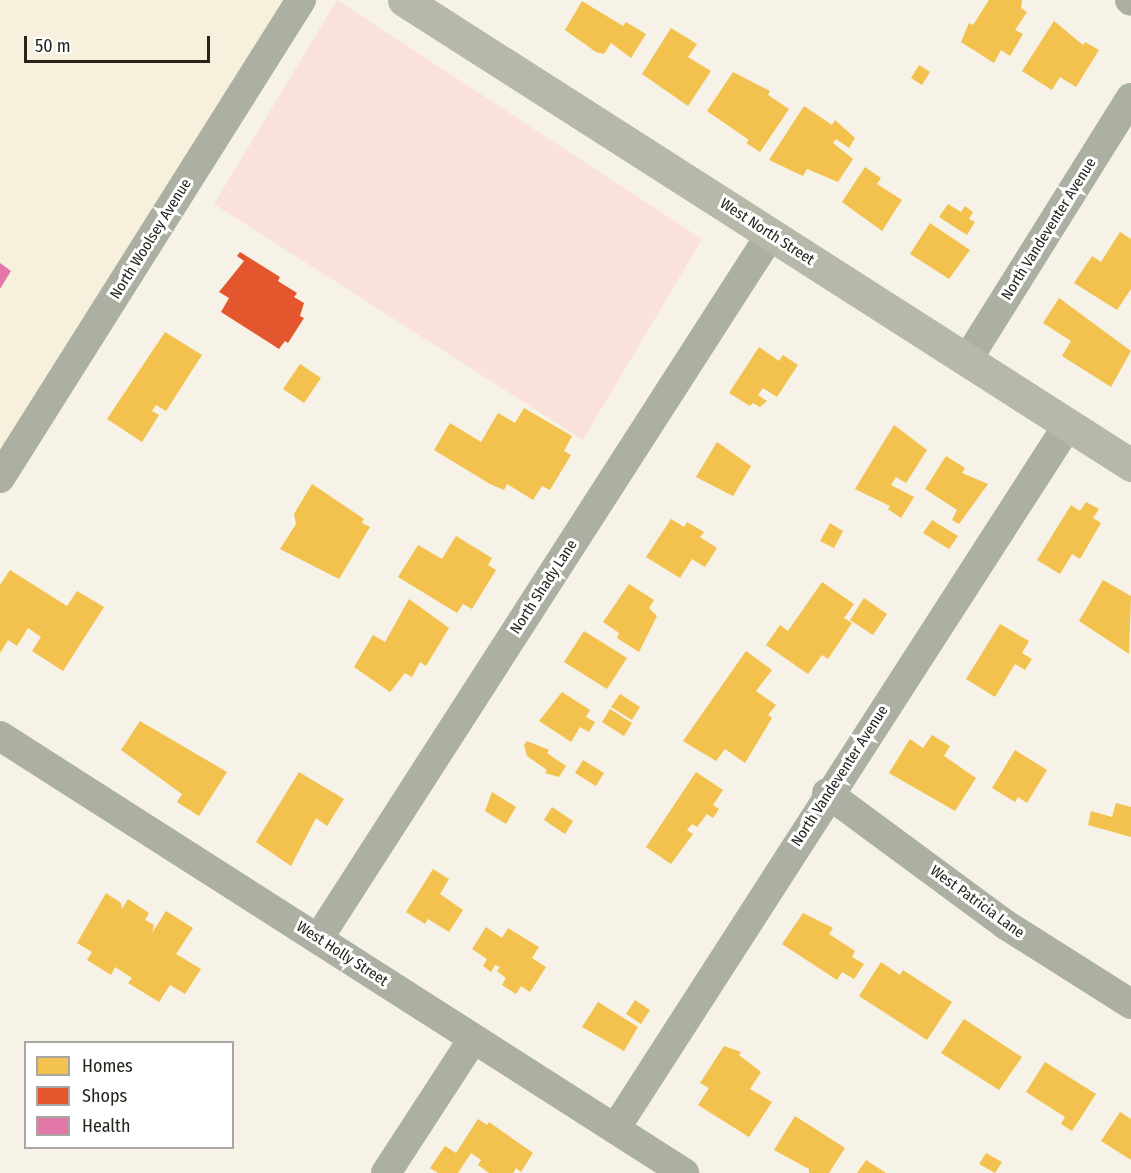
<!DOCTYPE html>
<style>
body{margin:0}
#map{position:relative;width:1131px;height:1173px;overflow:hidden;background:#f6f2e8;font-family:"Fira Sans Condensed",sans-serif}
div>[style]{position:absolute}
.built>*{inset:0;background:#f6f0dc}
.green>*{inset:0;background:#fae2da}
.homes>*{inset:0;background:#f2c14e}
.shops>*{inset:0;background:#e4572e}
.health>*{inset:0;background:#e377a8}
.minor>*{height:30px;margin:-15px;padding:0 15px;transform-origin:15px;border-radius:15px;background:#acb0a2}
.secondary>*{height:33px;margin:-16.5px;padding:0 16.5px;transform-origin:16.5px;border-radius:16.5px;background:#b6b8a9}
span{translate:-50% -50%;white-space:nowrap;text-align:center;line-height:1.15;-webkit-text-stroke:6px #fff;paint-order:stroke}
.street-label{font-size:15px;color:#25231c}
.legend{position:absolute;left:24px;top:1041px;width:210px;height:108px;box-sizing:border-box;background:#fff;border:2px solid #a8a7a4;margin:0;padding:8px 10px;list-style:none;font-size:18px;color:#25231c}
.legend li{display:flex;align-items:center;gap:12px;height:30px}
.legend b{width:30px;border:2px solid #a8a7a4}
.scale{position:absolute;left:24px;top:36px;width:186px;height:27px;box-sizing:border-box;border:3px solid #25231c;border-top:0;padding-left:8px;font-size:18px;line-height:21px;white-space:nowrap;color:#25231c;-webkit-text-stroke:4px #fff;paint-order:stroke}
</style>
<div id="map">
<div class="built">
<i style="clip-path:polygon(0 0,301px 0,0 478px)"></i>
</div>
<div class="green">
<i style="clip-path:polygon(337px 0,702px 239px,583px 440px,214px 204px)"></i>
</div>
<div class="homes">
<i style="clip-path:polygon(989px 0,1022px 0,1021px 8px,1027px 12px,1015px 30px,1023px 34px,1010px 56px,1001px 50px,994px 63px,961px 42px,969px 23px,973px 25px)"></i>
<i style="clip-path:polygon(582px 1px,623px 26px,626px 22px,646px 34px,631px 58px,611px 43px,604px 54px,596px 52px,565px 30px)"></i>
<i style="clip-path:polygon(1054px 21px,1083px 45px,1085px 42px,1099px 50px,1076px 87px,1060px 77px,1052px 90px,1022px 71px)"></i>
<i style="clip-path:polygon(671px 28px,697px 44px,688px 57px,711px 71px,688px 106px,642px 74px)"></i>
<i style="clip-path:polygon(919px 65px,930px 72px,922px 85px,911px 78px)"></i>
<i style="clip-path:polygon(733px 72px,770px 91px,768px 95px,789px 109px,760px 152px,746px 143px,749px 140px,707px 111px)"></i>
<i style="clip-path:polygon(804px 106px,832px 125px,835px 120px,855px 138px,849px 148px,836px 139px,833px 143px,853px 159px,838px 182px,807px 169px,803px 176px,769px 160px)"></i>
<i style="clip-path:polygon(865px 167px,881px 178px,877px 184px,902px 200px,882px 231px,842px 202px)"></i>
<i style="clip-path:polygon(948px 204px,961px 212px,965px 206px,973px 212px,969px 219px,975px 222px,967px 235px,939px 217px)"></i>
<i style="clip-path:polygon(930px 223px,970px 250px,949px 279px,910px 254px)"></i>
<i style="clip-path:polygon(1120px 232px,1131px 239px,1131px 289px,1117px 310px,1074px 283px,1092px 256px,1101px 262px)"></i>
<i style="clip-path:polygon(1059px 298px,1131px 351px,1111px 387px,1062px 356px,1071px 341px,1043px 323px)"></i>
<i style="clip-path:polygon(165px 332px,202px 355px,166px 411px,156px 405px,152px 411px,159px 415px,142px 442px,107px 419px)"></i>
<i style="clip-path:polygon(759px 347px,779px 361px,783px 355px,798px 365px,777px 397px,763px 388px,758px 395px,767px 401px,760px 407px,753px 403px,750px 406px,729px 393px)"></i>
<i style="clip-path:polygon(300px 364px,321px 378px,304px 403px,283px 389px)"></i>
<i style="clip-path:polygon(524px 408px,572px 436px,564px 451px,571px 455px,550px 490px,542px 486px,533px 500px,507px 484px,504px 490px,490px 484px,434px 450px,450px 423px,481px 442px,498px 413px,515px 423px)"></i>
<i style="clip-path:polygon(894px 425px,927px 450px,906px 483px,896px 477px,891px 485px,914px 497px,901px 518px,888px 509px,890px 506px,855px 489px)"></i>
<i style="clip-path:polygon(717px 442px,751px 466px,733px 496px,696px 477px)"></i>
<i style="clip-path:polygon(946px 456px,965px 468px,962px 473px,988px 484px,959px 524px,952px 520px,957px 510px,925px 489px)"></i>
<i style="clip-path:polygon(312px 484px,364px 519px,362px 523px,370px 527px,339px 579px,280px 549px,296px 524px,294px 514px)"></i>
<i style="clip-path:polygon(1086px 502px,1099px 509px,1093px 518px,1101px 523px,1080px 559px,1072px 554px,1060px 574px,1037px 560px,1071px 505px,1080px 511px)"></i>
<i style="clip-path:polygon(671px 519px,684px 527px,687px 522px,704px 532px,700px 537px,717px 548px,705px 567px,692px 559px,680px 578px,646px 557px)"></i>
<i style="clip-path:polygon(932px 520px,958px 536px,949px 549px,923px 533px)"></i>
<i style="clip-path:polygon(830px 523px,843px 531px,834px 548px,820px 541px)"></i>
<i style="clip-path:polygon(456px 536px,492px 558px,488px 565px,496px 570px,472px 609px,463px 604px,457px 613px,398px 577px,418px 545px,442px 559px)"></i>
<i style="clip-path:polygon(10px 570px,67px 606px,77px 591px,104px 607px,63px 671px,32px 651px,41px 637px,28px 628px,17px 646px,8px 640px,0 653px,0 585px)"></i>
<i style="clip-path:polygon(1103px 580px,1131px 596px,1129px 654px,1079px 621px)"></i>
<i style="clip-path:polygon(822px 582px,854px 604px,844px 618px,852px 623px,828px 659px,822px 655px,808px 674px,766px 645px,780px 625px,788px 631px)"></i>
<i style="clip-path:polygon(629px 584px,654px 600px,649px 608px,657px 616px,639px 652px,617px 638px,619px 633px,603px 622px)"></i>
<i style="clip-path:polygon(864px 598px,887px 614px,873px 635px,850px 620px)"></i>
<i style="clip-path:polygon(409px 599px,449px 628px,426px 666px,420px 662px,412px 677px,405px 673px,390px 692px,354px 667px,373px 635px,385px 642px)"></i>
<i style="clip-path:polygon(1000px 624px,1029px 641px,1022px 653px,1032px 659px,1025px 670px,1015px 664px,995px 697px,966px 679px)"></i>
<i style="clip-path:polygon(584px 631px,627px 658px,607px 689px,564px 662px)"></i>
<i style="clip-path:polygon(746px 651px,772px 670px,756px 691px,776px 705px,768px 715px,772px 718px,745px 763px,725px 749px,716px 761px,683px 741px)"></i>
<i style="clip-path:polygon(562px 692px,590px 710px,586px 717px,595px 722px,589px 732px,580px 727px,571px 742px,539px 721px)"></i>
<i style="clip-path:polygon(620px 694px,640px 707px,632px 720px,611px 707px)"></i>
<i style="clip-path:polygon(610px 709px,632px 723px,624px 736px,602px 722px)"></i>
<i style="clip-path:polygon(140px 721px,227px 772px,199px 816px,177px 802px,182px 794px,121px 750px)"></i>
<i style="clip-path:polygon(932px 735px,950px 746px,944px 756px,976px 778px,955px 811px,889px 773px,910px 739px,923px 748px)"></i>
<i style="clip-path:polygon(527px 741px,549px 750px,547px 753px,566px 766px,559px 777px,545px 773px,547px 770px,527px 756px,524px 745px)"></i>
<i style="clip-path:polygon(1015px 750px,1047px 770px,1027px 803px,1018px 797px,1015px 802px,992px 788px)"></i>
<i style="clip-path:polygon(583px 760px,604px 773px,596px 786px,575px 773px)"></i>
<i style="clip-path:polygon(299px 772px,344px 799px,327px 826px,316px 818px,291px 866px,256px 842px)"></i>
<i style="clip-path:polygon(696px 772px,723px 790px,713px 805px,719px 809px,713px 818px,707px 814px,697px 827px,692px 824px,687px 830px,693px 834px,671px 864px,646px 847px)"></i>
<i style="clip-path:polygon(492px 792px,516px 807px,506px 824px,485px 811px)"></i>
<i style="clip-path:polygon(1116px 803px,1131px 807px,1131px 837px,1088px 825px,1091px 811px,1112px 817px)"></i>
<i style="clip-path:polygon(552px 807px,573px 821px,565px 834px,544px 820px)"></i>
<i style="clip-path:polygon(433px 869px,449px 879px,440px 894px,463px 910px,449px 932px,428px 919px,425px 924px,406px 912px)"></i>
<i style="clip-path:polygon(106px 893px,121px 903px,122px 909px,128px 899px,149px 913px,145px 920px,154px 925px,152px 933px,166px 911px,193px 928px,176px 954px,201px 969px,185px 994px,170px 985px,159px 1002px,128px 983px,132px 978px,115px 967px,111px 975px,87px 960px,92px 952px,77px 943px)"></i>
<i style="clip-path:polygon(803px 913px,833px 928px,829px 934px,855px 951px,852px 957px,864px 964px,854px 979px,842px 972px,837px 980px,782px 944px)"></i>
<i style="clip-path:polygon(486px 927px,502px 938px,508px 928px,539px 947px,532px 958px,546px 967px,530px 992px,521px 986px,516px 994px,502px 985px,506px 978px,497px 971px,500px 967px,495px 965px,491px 972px,483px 966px,487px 959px,472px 949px)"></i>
<i style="clip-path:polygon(881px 962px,900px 975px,903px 970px,952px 1002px,927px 1040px,859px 996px)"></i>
<i style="clip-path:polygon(635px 1000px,650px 1010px,641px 1024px,626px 1014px)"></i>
<i style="clip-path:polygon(598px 1002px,638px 1027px,624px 1051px,582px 1027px)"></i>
<i style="clip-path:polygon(964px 1019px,1022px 1057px,999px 1090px,941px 1053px)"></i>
<i style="clip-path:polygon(724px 1046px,741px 1052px,739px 1055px,761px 1072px,750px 1089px,772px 1102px,749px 1137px,698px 1105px,709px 1088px,700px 1083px)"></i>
<i style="clip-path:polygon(1045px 1062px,1096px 1094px,1072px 1131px,1061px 1124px,1065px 1117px,1026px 1092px)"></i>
<i style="clip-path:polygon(1120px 1112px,1131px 1119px,1131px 1160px,1101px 1141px)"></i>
<i style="clip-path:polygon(795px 1116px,845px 1148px,829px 1173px,809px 1173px,809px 1169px,774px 1150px)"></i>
<i style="clip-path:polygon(478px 1119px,487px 1125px,489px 1122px,533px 1153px,521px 1172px,516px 1168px,513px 1173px,489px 1173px,478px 1165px,481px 1160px,471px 1153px,458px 1173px,438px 1173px,430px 1168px,445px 1146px,456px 1153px)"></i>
<i style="clip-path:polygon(986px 1153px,1002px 1162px,995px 1173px,979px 1164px)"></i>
<i style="clip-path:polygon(866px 1160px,886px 1173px,857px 1173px)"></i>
</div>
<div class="shops">
<i style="clip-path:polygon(240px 252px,280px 277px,278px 281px,297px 293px,294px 297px,304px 303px,300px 316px,304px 318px,288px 343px,285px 341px,279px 349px,221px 312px,229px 298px,219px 292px,244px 261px,237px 256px)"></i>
</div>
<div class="health">
<i style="clip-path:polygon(0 263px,11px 271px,0 289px)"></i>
</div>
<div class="minor">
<i style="left:1130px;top:0;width:1px;rotate:45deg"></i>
<i style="left:967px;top:360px;width:309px;rotate:-58deg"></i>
<i style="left:0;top:478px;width:565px;rotate:-57.8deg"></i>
<i style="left:0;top:736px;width:812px;rotate:32.57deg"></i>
<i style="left:827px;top:793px;width:222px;rotate:36.4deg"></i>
<i style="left:1006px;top:925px;width:148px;rotate:32.3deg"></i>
<i style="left:318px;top:939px;width:838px;rotate:-57.28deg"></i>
<i style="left:615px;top:1129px;width:837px;rotate:-57.24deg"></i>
<i style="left:386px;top:1173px;width:160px;rotate:-57deg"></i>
</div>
<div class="secondary">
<i style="left:404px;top:0;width:863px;rotate:32.6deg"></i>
</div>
<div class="street-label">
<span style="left:1049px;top:229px;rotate:-58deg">North Vandeventer Avenue</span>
<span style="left:767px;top:232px;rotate:33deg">West North Street</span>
<span style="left:151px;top:239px;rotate:-58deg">North Woolsey Avenue</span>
<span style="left:544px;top:587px;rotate:-57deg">North Shady Lane</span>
<span style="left:840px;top:776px;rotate:-57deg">North Vandeventer Avenue</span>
<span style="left:977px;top:902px;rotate:36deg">West Patricia Lane</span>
<span style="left:342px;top:954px;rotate:33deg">West Holly Street</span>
</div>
<ul class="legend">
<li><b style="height:16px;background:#f2c14e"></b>Homes</li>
<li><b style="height:16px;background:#e4572e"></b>Shops</li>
<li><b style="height:16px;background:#e377a8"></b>Health</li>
</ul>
<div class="scale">50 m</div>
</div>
